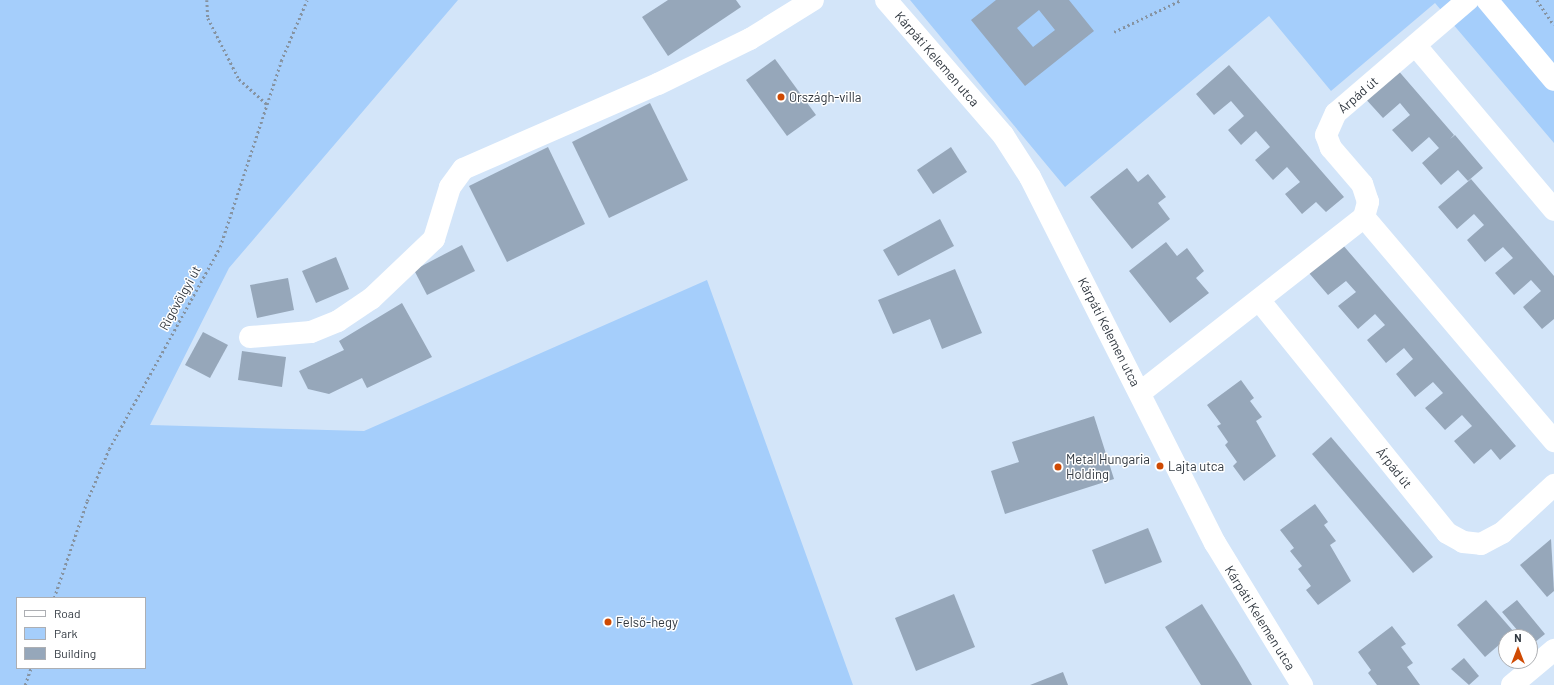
<!DOCTYPE html>
<meta charset="utf-8">
<style>
body{margin:0}
#map{position:relative;width:1554px;height:685px;overflow:hidden;background:#d3e5f9;font-family:Barlow,sans-serif}
div>[style]{position:absolute}
.green>*{inset:0;background:#a5cefb}
.building>*{inset:0;background:#96a7ba}
.path>*{height:2.5px;margin-top:-1.25px;transform-origin:0;background:repeating-linear-gradient(90deg,#8693a1 0 2px,transparent 0 5px)}
.minor>*{height:22px;margin:-11px;padding:0 11px;transform-origin:11px;border-radius:11px;background:#fff}
.dots>*{width:11px;height:11px;translate:-50% -50%;box-sizing:border-box;border:2px solid #fff;border-radius:50%}
span{translate:-50% -50%;white-space:nowrap;text-align:center;line-height:1.15;-webkit-text-stroke:3px #fff;paint-order:stroke}
.street-label{font-size:13px;color:#313840}
.poi-label{font-size:13px;color:#313840}
.left{translate:0 -50%;text-align:left}
.legend{position:absolute;left:16px;top:597px;width:130px;height:72px;box-sizing:border-box;background:#fff;border:1px solid #adafb3;margin:0;padding:5px 7px;list-style:none;font-size:12px;color:#313840}
.legend li{display:flex;align-items:center;gap:8px;height:20px}
.legend b{width:20px;border:1px solid #adafb3}
.north{position:absolute;left:1498px;top:629px;width:40px;height:40px;box-sizing:border-box;background:#fff;border:1px solid #adafb3;border-radius:50%;rotate:0deg;font-size:11px;font-weight:700;line-height:16px;text-align:center;color:#313840}
.north::after{content:'';display:block;margin:auto;width:14px;height:18px;background:#cf4a03;clip-path:polygon(50% 0,100% 100%,50% 72%,0 100%)}
</style>
<div id="map">
<div class="green">
<i style="clip-path:polygon(evenodd,0 0,458px 0,229px 268px,150px 425px,364px 431px,707px 280px,853px 685px,0 685px,0 0,17px 598px,145px 598px,145px 668px,17px 668px,17px 598px)"></i>
<i style="clip-path:polygon(910px 0,1554px 0,1554px 143px,1435px 3px,1331px 91px,1269px 16px,1065px 187px)"></i>
</div>
<div class="building">
<i style="clip-path:polygon(668px 0,736px 0,741px 7px,668px 56px,642px 17px)"></i>
<i style="clip-path:polygon(evenodd,996px 0,1069px 0,1094px 31px,1025px 86px,971px 20px,996px 0,1039px 10px,1055px 30px,1033px 47px,1017px 28px,1039px 10px)"></i>
<i style="clip-path:polygon(775px 59px,816px 115px,787px 136px,746px 80px)"></i>
<i style="clip-path:polygon(1229px 65px,1344px 197px,1326px 212px,1316px 202px,1302px 214px,1285px 194px,1300px 182px,1287px 167px,1273px 180px,1255px 160px,1270px 147px,1256px 131px,1241px 145px,1228px 130px,1244px 116px,1231px 101px,1214px 115px,1196px 94px)"></i>
<i style="clip-path:polygon(1396px 68px,1454px 135px,1450px 139px,1455px 135px,1483px 168px,1468px 181px,1458px 170px,1441px 185px,1422px 163px,1439px 148px,1429px 137px,1412px 152px,1392px 130px,1410px 115px,1400px 103px,1383px 118px,1363px 96px)"></i>
<i style="clip-path:polygon(650px 103px,688px 180px,609px 218px,572px 142px)"></i>
<i style="clip-path:polygon(548px 147px,585px 224px,507px 262px,469px 186px)"></i>
<i style="clip-path:polygon(951px 147px,967px 172px,933px 194px,917px 170px)"></i>
<i style="clip-path:polygon(1127px 168px,1138px 182px,1148px 174px,1166px 197px,1158px 203px,1170px 219px,1132px 249px,1090px 197px)"></i>
<i style="clip-path:polygon(1471px 179px,1554px 276px,1554px 319px,1542px 329px,1523px 307px,1541px 291px,1531px 280px,1514px 295px,1495px 273px,1513px 258px,1503px 247px,1485px 262px,1467px 240px,1484px 225px,1474px 214px,1457px 229px,1438px 207px)"></i>
<i style="clip-path:polygon(940px 219px,954px 246px,898px 276px,883px 250px)"></i>
<i style="clip-path:polygon(1166px 242px,1177px 256px,1187px 248px,1204px 271px,1196px 278px,1209px 293px,1170px 323px,1129px 271px)"></i>
<i style="clip-path:polygon(1342px 244px,1516px 446px,1500px 460px,1491px 449px,1474px 464px,1454px 441px,1472px 426px,1462px 415px,1445px 430px,1425px 408px,1443px 393px,1433px 382px,1415px 397px,1396px 374px,1413px 359px,1404px 348px,1386px 363px,1367px 340px,1385px 325px,1375px 314px,1358px 329px,1338px 306px,1356px 292px,1346px 281px,1328px 295px,1309px 273px)"></i>
<i style="clip-path:polygon(462px 245px,475px 271px,427px 295px,414px 270px)"></i>
<i style="clip-path:polygon(336px 257px,349px 289px,316px 303px,302px 271px)"></i>
<i style="clip-path:polygon(955px 269px,982px 333px,942px 349px,930px 319px,893px 334px,878px 300px)"></i>
<i style="clip-path:polygon(288px 278px,294px 310px,257px 318px,250px 285px)"></i>
<i style="clip-path:polygon(402px 303px,432px 357px,367px 388px,362px 378px,329px 394px,308px 389px,299px 371px,344px 350px,339px 341px)"></i>
<i style="clip-path:polygon(203px 332px,228px 345px,210px 378px,185px 365px)"></i>
<i style="clip-path:polygon(242px 351px,286px 357px,282px 387px,238px 380px)"></i>
<i style="clip-path:polygon(1241px 380px,1254px 398px,1250px 401px,1262px 417px,1256px 421px,1276px 456px,1244px 481px,1233px 466px,1237px 462px,1225px 445px,1228px 442px,1217px 426px,1221px 424px,1207px 405px)"></i>
<i style="clip-path:polygon(1094px 416px,1114px 479px,1005px 514px,991px 471px,1019px 462px,1012px 442px)"></i>
<i style="clip-path:polygon(1331px 437px,1433px 557px,1413px 573px,1312px 454px)"></i>
<i style="clip-path:polygon(1315px 504px,1328px 522px,1324px 525px,1336px 541px,1330px 545px,1351px 581px,1318px 605px,1306px 590px,1311px 586px,1298px 569px,1302px 566px,1290px 551px,1294px 548px,1280px 530px)"></i>
<i style="clip-path:polygon(1148px 528px,1162px 562px,1105px 584px,1092px 550px)"></i>
<i style="clip-path:polygon(1551px 539px,1554px 591px,1547px 597px,1520px 565px)"></i>
<i style="clip-path:polygon(954px 594px,975px 647px,916px 671px,895px 618px)"></i>
<i style="clip-path:polygon(1486px 600px,1514px 632px,1485px 657px,1457px 625px)"></i>
<i style="clip-path:polygon(1517px 600px,1545px 634px,1530px 646px,1530px 637px,1523px 637px,1502px 612px)"></i>
<i style="clip-path:polygon(1202px 604px,1239px 663px,1252px 685px,1201px 685px,1165px 627px)"></i>
<i style="clip-path:polygon(1392px 626px,1406px 644px,1401px 647px,1413px 663px,1407px 667px,1420px 685px,1377px 685px,1368px 673px,1371px 670px,1358px 652px)"></i>
<i style="clip-path:polygon(1464px 658px,1479px 676px,1469px 685px,1451px 669px)"></i>
<i style="clip-path:polygon(1063px 672px,1068px 685px,1030px 685px)"></i>
</div>
<div class="path">
<i style="left:207px;top:0;width:18px;rotate:87deg"></i>
<i style="left:208px;top:18px;width:68px;rotate:63.1deg"></i>
<i style="left:239px;top:79px;width:38px;rotate:42deg"></i>
<i style="left:1537px;top:0;width:30px;rotate:56deg"></i>
<i style="left:1114px;top:32px;width:74px;rotate:-25.5deg"></i>
<i style="left:54px;top:598px;width:102px;rotate:-71.2deg"></i>
<i style="left:87px;top:501px;width:56px;rotate:-67.1deg"></i>
<i style="left:109px;top:449px;width:230px;rotate:-61.2deg"></i>
<i style="left:220px;top:247px;width:196px;rotate:-71.8deg"></i>
<i style="left:281px;top:61px;width:66px;rotate:-66.9deg"></i>
<i style="left:25px;top:685px;width:18px;rotate:-71deg"></i>
</div>
<div class="minor">
<i style="left:886px;top:0;width:179px;rotate:49.1deg"></i>
<i style="left:1003px;top:135px;width:50px;rotate:57.3deg"></i>
<i style="left:1030px;top:177px;width:410px;rotate:63.2deg"></i>
<i style="left:1215px;top:543px;width:167px;rotate:58.5deg"></i>
<i style="left:1487px;top:0;width:104px;rotate:50.1deg"></i>
<i style="left:1416px;top:46px;width:214px;rotate:49.9deg"></i>
<i style="left:1364px;top:217px;width:294px;rotate:49.7deg"></i>
<i style="left:1259px;top:300px;width:299px;rotate:51.1deg"></i>
<i style="left:1447px;top:533px;width:18px;rotate:29deg"></i>
<i style="left:1463px;top:542px;width:18px;rotate:6deg"></i>
<i style="left:1481px;top:544px;width:24px;rotate:-28deg"></i>
<i style="left:1502px;top:533px;width:71px;rotate:-42.7deg"></i>
<i style="left:250px;top:337px;width:61px;rotate:-4.7deg"></i>
<i style="left:311px;top:332px;width:29px;rotate:-22deg"></i>
<i style="left:338px;top:321px;width:40px;rotate:-34deg"></i>
<i style="left:371px;top:299px;width:87px;rotate:-43.6deg"></i>
<i style="left:434px;top:239px;width:54px;rotate:-72.9deg"></i>
<i style="left:450px;top:187px;width:22px;rotate:-54deg"></i>
<i style="left:463px;top:169px;width:213px;rotate:-23.6deg"></i>
<i style="left:658px;top:84px;width:102px;rotate:-26.1deg"></i>
<i style="left:750px;top:39px;width:74px;rotate:-31.8deg"></i>
<i style="left:1141px;top:392px;width:283px;rotate:-38.1deg"></i>
<i style="left:1364px;top:217px;width:16px;rotate:-75deg"></i>
<i style="left:1368px;top:202px;width:19px;rotate:-108deg"></i>
<i style="left:1362px;top:184px;width:48px;rotate:-130.7deg"></i>
<i style="left:1331px;top:148px;width:14px;rotate:-111deg"></i>
<i style="left:1326px;top:135px;width:24px;rotate:-66deg"></i>
<i style="left:1336px;top:113px;width:174px;rotate:-40.6deg"></i>
<i style="left:1512px;top:685px;width:55px;rotate:-39.8deg"></i>
</div>
<div class="dots">
<i style="left:781px;top:97px;background:#cf4a03"></i>
<i style="left:1160px;top:466px;background:#cf4a03"></i>
<i style="left:1058px;top:467px;background:#cf4a03"></i>
<i style="left:608px;top:622px;background:#cf4a03"></i>
</div>
<div class="street-label">
<span style="left:937px;top:59px;rotate:49deg">Kárpáti Kelemen utca</span>
<span style="left:1358px;top:95px;rotate:-41deg">Árpád út</span>
<span style="left:180px;top:298px;rotate:-61deg">Rigóvölgyi út</span>
<span style="left:1109px;top:332px;rotate:63deg">Kárpáti Kelemen utca</span>
<span style="left:1394px;top:468px;rotate:51deg">Árpád út</span>
<span style="left:1260px;top:618px;rotate:58deg">Kárpáti Kelemen utca</span>
</div>
<div class="poi-label">
<span class="left" style="left:789px;top:97px">Országh-villa</span>
<span class="left" style="left:1066px;top:467px">Metal Hungaria<br>Holding</span>
<span class="left" style="left:1168px;top:466px">Lajta utca</span>
<span class="left" style="left:616px;top:622px">Felső-hegy</span>
</div>
<ul class="legend">
<li><b style="height:5px;background:#fff"></b>Road</li>
<li><b style="height:11px;background:#a5cefb"></b>Park</li>
<li><b style="height:11px;background:#96a7ba"></b>Building</li>
</ul>
<div class="north">N</div>
</div>
